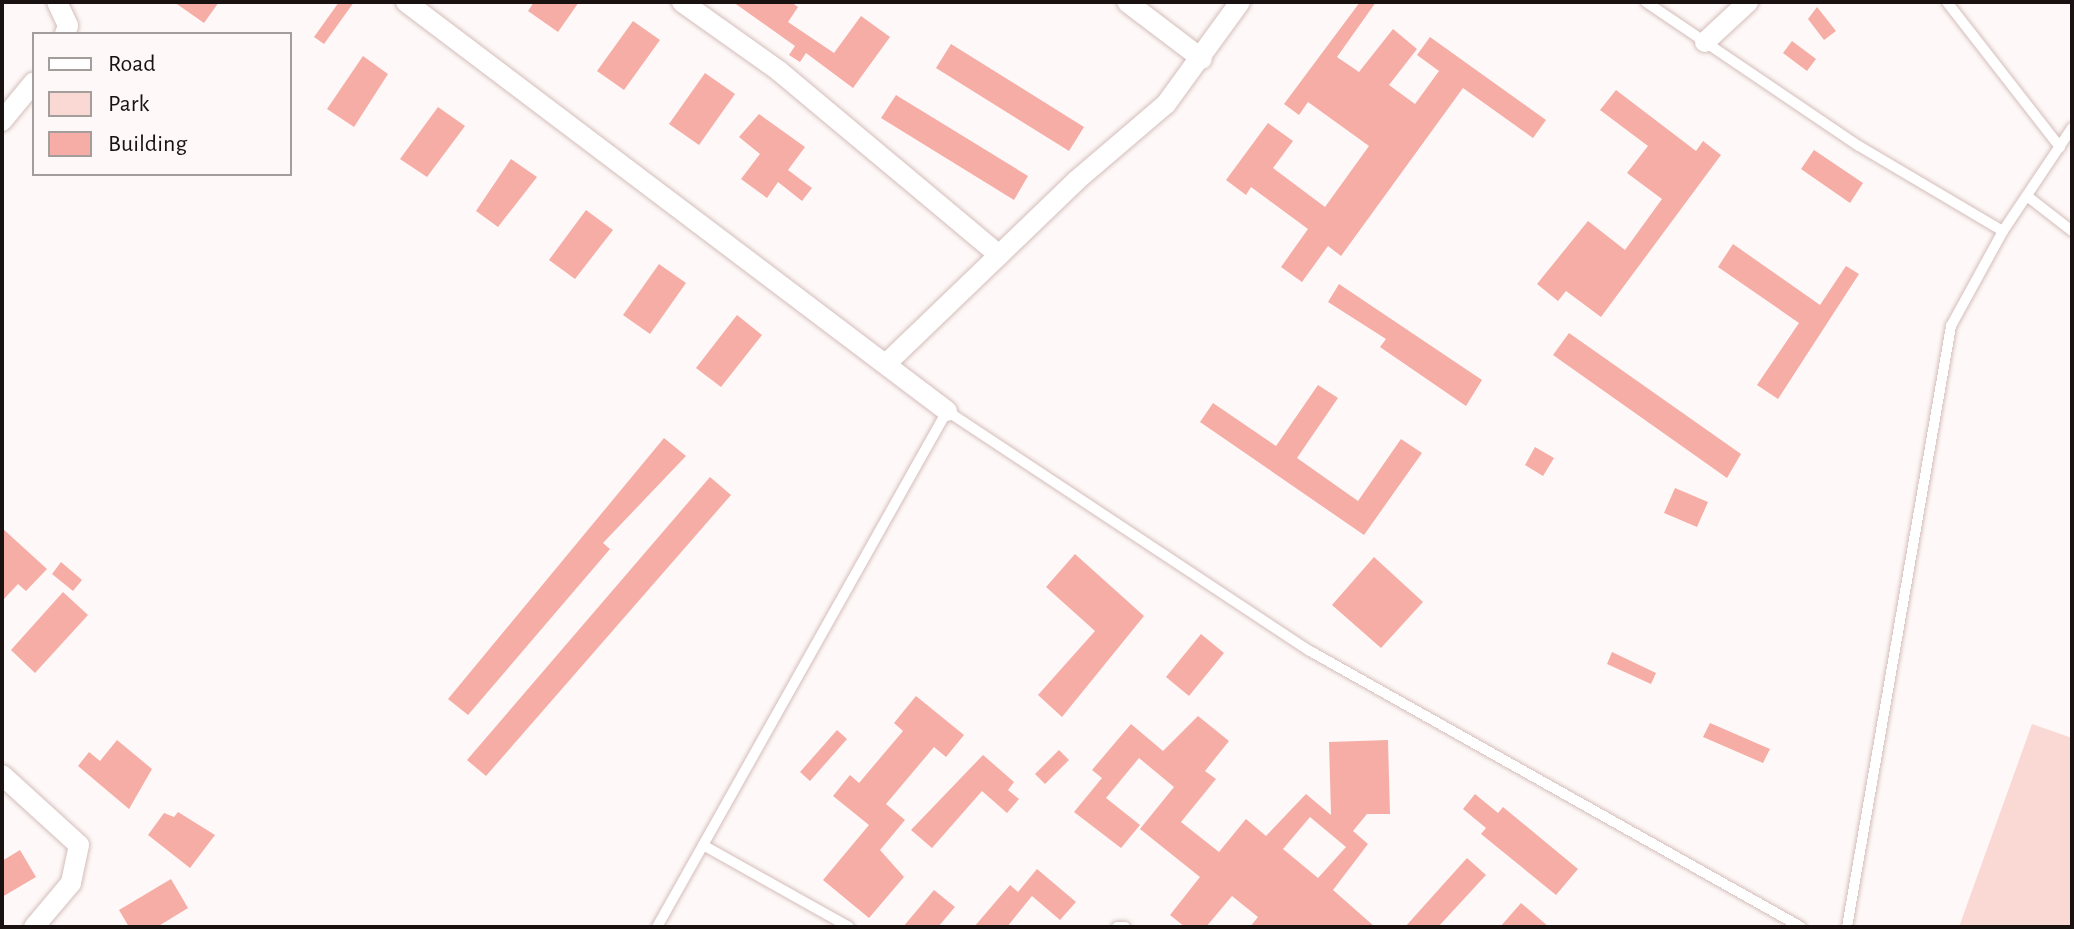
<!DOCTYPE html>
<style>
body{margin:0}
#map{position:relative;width:2074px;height:929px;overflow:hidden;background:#fef9f8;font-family:"Alegreya Sans",sans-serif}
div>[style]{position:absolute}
.green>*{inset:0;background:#fad8d4}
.building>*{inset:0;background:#f5ada6}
.roads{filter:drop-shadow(0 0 2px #d4bdba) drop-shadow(0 0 2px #d4bdba)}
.lane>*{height:10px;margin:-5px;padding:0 5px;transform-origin:5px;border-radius:5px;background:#fff}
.street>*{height:20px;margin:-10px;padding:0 10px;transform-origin:10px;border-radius:10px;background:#fff}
span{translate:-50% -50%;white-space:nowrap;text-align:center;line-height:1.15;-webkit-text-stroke:6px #fef9f8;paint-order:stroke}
.frame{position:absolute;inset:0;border:4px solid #1a1211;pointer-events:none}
.legend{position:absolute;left:32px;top:32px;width:260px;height:144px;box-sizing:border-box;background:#fef9f8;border:2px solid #a39d9c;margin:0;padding:10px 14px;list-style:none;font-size:24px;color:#1a1211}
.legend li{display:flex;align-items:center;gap:16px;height:40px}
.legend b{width:40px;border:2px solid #a39d9c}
</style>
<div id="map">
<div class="green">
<i style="clip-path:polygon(2032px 724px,2072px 738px,2072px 927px,1959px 927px)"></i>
</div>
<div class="building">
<i style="clip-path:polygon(174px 2px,219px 2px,204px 23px)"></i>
<i style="clip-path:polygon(339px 2px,354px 2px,324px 44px,314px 37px)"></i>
<i style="clip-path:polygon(534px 2px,579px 2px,558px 32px,528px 11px)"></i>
<i style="clip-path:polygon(733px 2px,791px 2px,798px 7px,788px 22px,834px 53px,861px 16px,890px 37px,853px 88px,806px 53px,800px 62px,789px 55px,795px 46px)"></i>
<i style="clip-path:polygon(1360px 2px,1376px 2px,1337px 57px,1359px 72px,1393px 29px,1417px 49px,1389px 85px,1415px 104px,1439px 71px,1417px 55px,1430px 37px,1546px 120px,1533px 138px,1463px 88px,1341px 256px,1328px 246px,1302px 282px,1281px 267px,1308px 229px,1251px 187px,1246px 195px,1226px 180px,1268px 123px,1293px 141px,1273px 168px,1325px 207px,1369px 146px,1308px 102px,1299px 115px,1284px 104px)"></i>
<i style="clip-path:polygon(1817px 7px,1836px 31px,1824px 40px,1808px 19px)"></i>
<i style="clip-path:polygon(633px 21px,660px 40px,624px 90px,597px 71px)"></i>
<i style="clip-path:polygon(1792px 41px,1816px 59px,1807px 71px,1783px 53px)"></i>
<i style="clip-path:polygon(951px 44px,1084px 127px,1069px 151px,936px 68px)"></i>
<i style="clip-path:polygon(363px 56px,388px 74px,354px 127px,327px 109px)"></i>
<i style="clip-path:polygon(705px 73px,735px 94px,699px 145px,669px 124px)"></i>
<i style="clip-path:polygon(1616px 90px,1696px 151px,1703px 141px,1721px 155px,1601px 317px,1566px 291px,1558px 301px,1537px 284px,1588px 221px,1625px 250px,1662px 199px,1627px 173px,1648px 146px,1600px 110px)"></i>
<i style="clip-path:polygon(896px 95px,1028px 176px,1014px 200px,881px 118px)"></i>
<i style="clip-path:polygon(438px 107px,465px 126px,427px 177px,400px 159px)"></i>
<i style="clip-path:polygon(759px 114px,805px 147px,788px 170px,812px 188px,802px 201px,778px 182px,767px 198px,741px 179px,760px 154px,739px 137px)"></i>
<i style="clip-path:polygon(1814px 150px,1863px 183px,1850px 203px,1801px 169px)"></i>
<i style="clip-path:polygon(511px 159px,537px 177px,498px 227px,476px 211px)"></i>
<i style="clip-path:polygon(586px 210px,613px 230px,575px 279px,549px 260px)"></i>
<i style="clip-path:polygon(1733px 244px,1820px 305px,1846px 266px,1859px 274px,1778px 399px,1757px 385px,1799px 323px,1718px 267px)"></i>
<i style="clip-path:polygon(659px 264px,686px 283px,650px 334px,623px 315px)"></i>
<i style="clip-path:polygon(1339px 284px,1482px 380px,1466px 406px,1380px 347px,1386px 339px,1328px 302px)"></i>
<i style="clip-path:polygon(737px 315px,762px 335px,721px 387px,696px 368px)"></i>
<i style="clip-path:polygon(1569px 333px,1741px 454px,1727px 478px,1553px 355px)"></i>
<i style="clip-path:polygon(1318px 385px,1338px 398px,1297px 458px,1358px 501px,1401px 439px,1422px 453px,1364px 535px,1200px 422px,1213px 403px,1276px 446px)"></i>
<i style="clip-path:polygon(664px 438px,686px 456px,603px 543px,610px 549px,468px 715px,448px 699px)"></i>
<i style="clip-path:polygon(1535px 447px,1554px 458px,1543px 476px,1525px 465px)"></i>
<i style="clip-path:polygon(710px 477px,731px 495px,486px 776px,467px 760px)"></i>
<i style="clip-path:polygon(1675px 488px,1708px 502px,1697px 527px,1664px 513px)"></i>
<i style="clip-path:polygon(2px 528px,47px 569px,26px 591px,18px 584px,2px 601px)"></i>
<i style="clip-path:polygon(1075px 554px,1144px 616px,1062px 717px,1038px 695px,1095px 631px,1046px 587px)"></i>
<i style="clip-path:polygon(1374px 557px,1423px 602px,1381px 648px,1332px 605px)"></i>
<i style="clip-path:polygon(61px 562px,82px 580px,73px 591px,52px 574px)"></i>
<i style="clip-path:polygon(63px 592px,88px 615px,35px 673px,11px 650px)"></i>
<i style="clip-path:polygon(1201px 634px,1224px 653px,1189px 696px,1166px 677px)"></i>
<i style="clip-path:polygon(1612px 652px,1656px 673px,1651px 684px,1607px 664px)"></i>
<i style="clip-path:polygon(916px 696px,964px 735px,946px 757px,934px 747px,886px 804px,905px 820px,880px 850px,904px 877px,869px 918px,823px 880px,869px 825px,833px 796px,850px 775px,859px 783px,903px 731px,894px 723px)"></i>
<i style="clip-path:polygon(evenodd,1198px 716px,1229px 741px,1205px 771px,1216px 779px,1181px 822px,1219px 852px,1246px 819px,1266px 836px,1306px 794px,1331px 815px,1329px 742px,1388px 740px,1390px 814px,1367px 814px,1353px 831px,1368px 844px,1333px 890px,1375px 927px,1250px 927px,1258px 917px,1232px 896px,1206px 927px,1185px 927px,1170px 915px,1200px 877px,1140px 829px,1174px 787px,1139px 758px,1106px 798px,1140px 825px,1121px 848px,1074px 812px,1102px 778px,1092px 770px,1131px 724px,1163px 751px,1198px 716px,1310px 817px,1346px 847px,1318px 878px,1283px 849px,1310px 817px)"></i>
<i style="clip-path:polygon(1710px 723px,1770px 749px,1763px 763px,1703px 737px)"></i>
<i style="clip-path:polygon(837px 730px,847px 739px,810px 781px,800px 772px)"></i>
<i style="clip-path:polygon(117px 740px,152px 769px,129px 809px,78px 766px,89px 752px,100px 761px)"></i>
<i style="clip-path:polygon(1059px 750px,1069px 760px,1045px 784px,1035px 774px)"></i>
<i style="clip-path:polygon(983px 755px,1014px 782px,1008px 790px,1019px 799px,1007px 813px,982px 791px,932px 848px,911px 830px)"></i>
<i style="clip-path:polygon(1475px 794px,1498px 813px,1503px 807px,1578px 869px,1556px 895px,1481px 834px,1486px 828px,1463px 809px)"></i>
<i style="clip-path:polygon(178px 812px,215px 835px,190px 868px,148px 835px,164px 813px,174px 817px)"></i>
<i style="clip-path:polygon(20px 850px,36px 877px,2px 897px,2px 861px)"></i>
<i style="clip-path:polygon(1467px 858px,1486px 875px,1438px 927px,1405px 927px)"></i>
<i style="clip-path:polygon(1037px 869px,1076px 902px,1060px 920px,1032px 896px,1007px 927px,974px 927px,1010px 885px,1018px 892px)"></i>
<i style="clip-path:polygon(171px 879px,188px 908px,157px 927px,129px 927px,119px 910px)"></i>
<i style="clip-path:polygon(934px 890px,955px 907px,938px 927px,903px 927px)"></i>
<i style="clip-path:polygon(1521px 903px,1549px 927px,1500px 927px)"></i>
</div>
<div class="roads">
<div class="lane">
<i style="left:1646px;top:2px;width:257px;rotate:34.1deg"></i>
<i style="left:1859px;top:146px;width:167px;rotate:30.6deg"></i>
<i style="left:1947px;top:2px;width:184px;rotate:52.1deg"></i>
<i style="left:2027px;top:196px;width:57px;rotate:37.9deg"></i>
<i style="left:703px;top:845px;width:167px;rotate:29.3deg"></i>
<i style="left:657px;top:927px;width:592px;rotate:-60.66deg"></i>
<i style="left:947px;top:411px;width:435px;rotate:33.5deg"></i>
<i style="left:1310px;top:651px;width:563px;rotate:29.34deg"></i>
<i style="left:1117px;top:927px;width:8px"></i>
<i style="left:1847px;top:927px;width:610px;rotate:-80.18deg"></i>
<i style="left:1951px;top:326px;width:108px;rotate:-61.3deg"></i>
<i style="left:2003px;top:231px;width:124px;rotate:-56.2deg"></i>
</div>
<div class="street">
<i style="left:57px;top:2px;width:26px;rotate:65deg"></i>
<i style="left:68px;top:26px;width:9px;rotate:111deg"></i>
<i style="left:406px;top:2px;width:678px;rotate:37.09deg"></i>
<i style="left:682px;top:2px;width:119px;rotate:35.4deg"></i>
<i style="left:779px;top:71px;width:287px;rotate:39.9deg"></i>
<i style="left:1127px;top:2px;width:94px;rotate:37.2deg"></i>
<i style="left:1705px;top:42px;width:59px;rotate:-42.9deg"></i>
<i style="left:2px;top:121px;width:50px;rotate:-50.6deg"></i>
<i style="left:888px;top:362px;width:262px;rotate:-43.9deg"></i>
<i style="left:1077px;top:180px;width:117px;rotate:-40.5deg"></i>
<i style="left:1166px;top:104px;width:126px;rotate:-54deg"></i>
<i style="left:2px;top:775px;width:104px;rotate:42.3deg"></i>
<i style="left:79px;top:845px;width:39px;rotate:102deg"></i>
<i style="left:71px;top:883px;width:57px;rotate:130.1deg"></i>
</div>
</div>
<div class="frame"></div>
<ul class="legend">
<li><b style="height:10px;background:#fff"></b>Road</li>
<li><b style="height:22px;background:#fad8d4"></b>Park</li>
<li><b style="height:22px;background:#f5ada6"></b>Building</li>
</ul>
</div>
